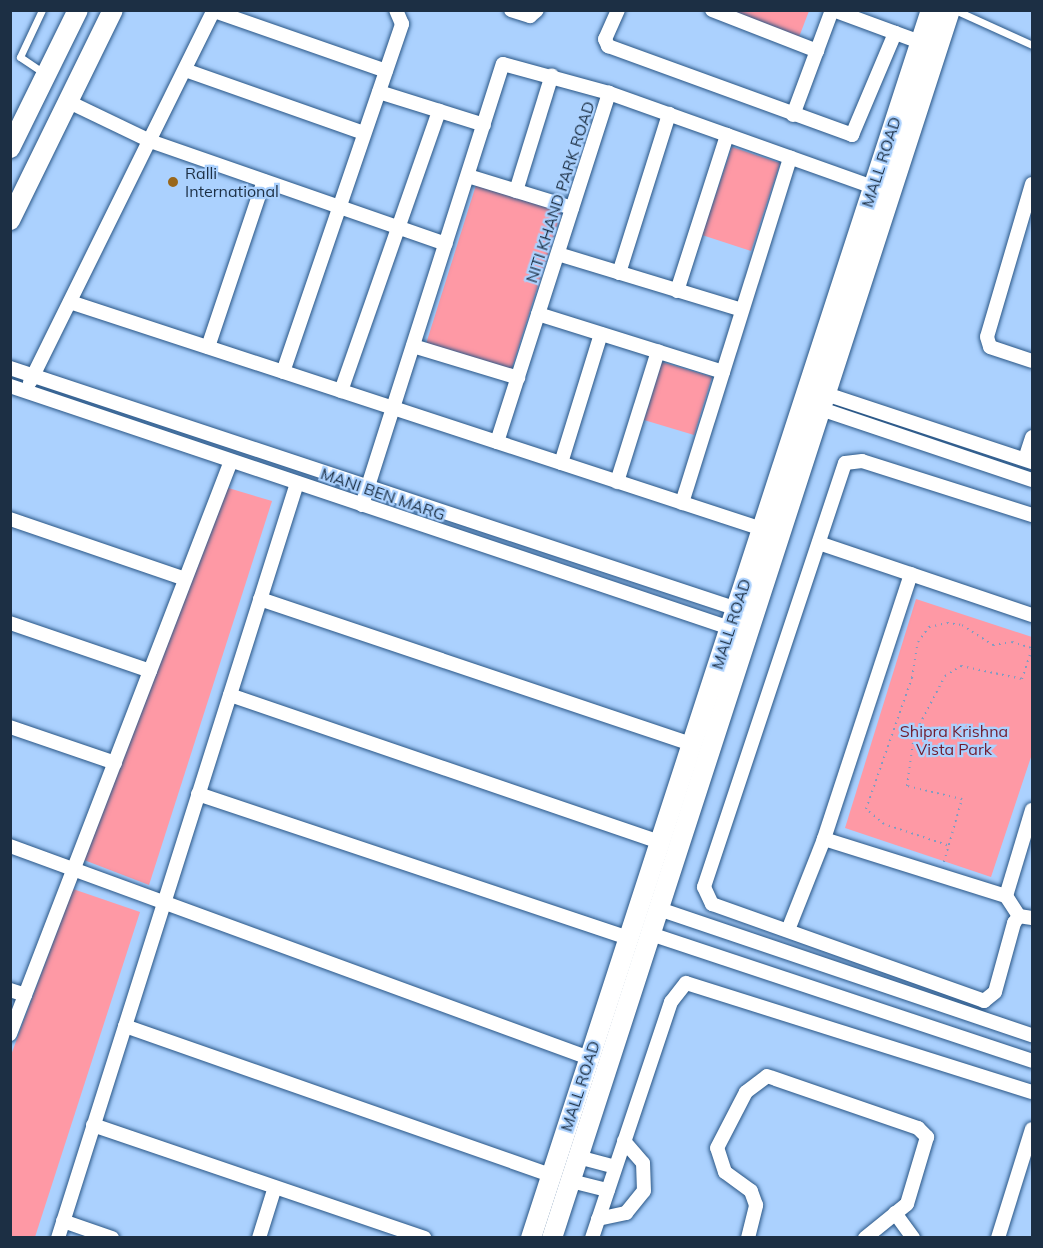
<!DOCTYPE html>
<style>
body{margin:0}
#map{position:relative;width:1043px;height:1248px;overflow:hidden;background:#abd1fe;font-family:Mulish,sans-serif}
div>[style]{position:absolute}
.green>*{inset:0;background:#fe99a5}
.path>*{height:2px;margin-top:-1px;transform-origin:0;background:repeating-linear-gradient(90deg,#7d9cc2 0 1.5px,transparent 0 6px)}
.roads{filter:drop-shadow(0 0 2px #295686) drop-shadow(0 0 2px #295686)}
.lane>*{height:7px;margin:-3.5px;padding:0 3.5px;transform-origin:3.5px;border-radius:3.5px;background:#fff}
.street>*{height:14px;margin:-7px;padding:0 7px;transform-origin:7px;border-radius:7px;background:#fff}
.secondary>*{height:20px;margin:-10px;padding:0 10px;transform-origin:10px;border-radius:10px;background:#fff}
.dots>*{width:16px;height:16px;translate:-50% -50%;box-sizing:border-box;border:3px solid #abd1fe;border-radius:50%}
span{translate:-50% -50%;white-space:nowrap;text-align:center;line-height:1.15;-webkit-text-stroke:4.5px #abd1fe;paint-order:stroke}
.street-label{font-size:16px;color:#1c2f44}
.poi-label{font-size:16px;color:#1c2f44}
.left{translate:0 -50%;text-align:left}
.park-label{font-size:16px;color:#711d2f}
.frame{position:absolute;inset:0;border:12px solid #1c2f44;pointer-events:none}
</style>
<div id="map">
<div class="green">
<i style="clip-path:polygon(727px 11px,809px 11px,799px 37px)"></i>
<i style="clip-path:polygon(732px 147px,780px 163px,751px 251px,702px 235px)"></i>
<i style="clip-path:polygon(476px 185px,561px 212px,511px 371px,426px 344px)"></i>
<i style="clip-path:polygon(662px 362px,712px 377px,694px 435px,644px 420px)"></i>
<i style="clip-path:polygon(225px 487px,272px 501px,149px 885px,84px 860px)"></i>
<i style="clip-path:polygon(916px 599px,1032px 637px,1032px 754px,991px 877px,845px 828px)"></i>
<i style="clip-path:polygon(73px 889px,140px 912px,35px 1237px,11px 1237px,11px 1055px)"></i>
</div>
<div class="path">
<i style="left:947px;top:845px;width:66px;rotate:-161.6deg"></i>
<i style="left:884px;top:824px;width:23px;rotate:-140deg"></i>
<i style="left:866px;top:809px;width:139px;rotate:-70.7deg"></i>
<i style="left:912px;top:678px;width:36px;rotate:-81deg"></i>
<i style="left:918px;top:642px;width:19px;rotate:-54deg"></i>
<i style="left:929px;top:627px;width:18px;rotate:-13deg"></i>
<i style="left:947px;top:623px;width:15px;rotate:8deg"></i>
<i style="left:962px;top:625px;width:37px;rotate:33deg"></i>
<i style="left:993px;top:645px;width:19px;rotate:-9deg"></i>
<i style="left:1012px;top:642px;width:21px;rotate:17deg"></i>
<i style="left:944px;top:862px;width:66px;rotate:-74.1deg"></i>
<i style="left:962px;top:799px;width:57px;rotate:-166.7deg"></i>
<i style="left:907px;top:786px;width:51px;rotate:-82.2deg"></i>
<i style="left:914px;top:735px;width:67px;rotate:-62.3deg"></i>
<i style="left:945px;top:676px;width:19px;rotate:-32deg"></i>
<i style="left:961px;top:666px;width:62px;rotate:12deg"></i>
<i style="left:1022px;top:679px;width:32px;rotate:-72deg"></i>
</div>
<div class="roads">
<div class="lane">
<i style="left:42px;top:10px;width:52px;rotate:115.1deg"></i>
<i style="left:20px;top:57px;width:29px;rotate:34deg"></i>
<i style="left:955px;top:10px;width:85px;rotate:24.4deg"></i>
</div>
<div class="street">
<i style="left:511px;top:10px;width:20px;rotate:18deg"></i>
<i style="left:530px;top:16px;width:9px;rotate:-41deg"></i>
<i style="left:618px;top:10px;width:32px;rotate:114deg"></i>
<i style="left:605px;top:39px;width:8px;rotate:67deg"></i>
<i style="left:608px;top:46px;width:260px;rotate:20deg"></i>
<i style="left:852px;top:135px;width:111px;rotate:-67.1deg"></i>
<i style="left:712px;top:10px;width:113px;rotate:21.3deg"></i>
<i style="left:833px;top:10px;width:93px;rotate:20.2deg"></i>
<i style="left:214px;top:11px;width:182px;rotate:19.2deg"></i>
<i style="left:185px;top:70px;width:190px;rotate:19.4deg"></i>
<i style="left:379px;top:92px;width:110px;rotate:17.4deg"></i>
<i style="left:69px;top:102px;width:90px;rotate:25.7deg"></i>
<i style="left:150px;top:141px;width:313px;rotate:19.2deg"></i>
<i style="left:793px;top:115px;width:112px;rotate:-69.6deg"></i>
<i style="left:468px;top:176px;width:109px;rotate:17.1deg"></i>
<i style="left:1032px;top:184px;width:159px;rotate:106.4deg"></i>
<i style="left:987px;top:337px;width:10px;rotate:73deg"></i>
<i style="left:990px;top:347px;width:44px;rotate:18.4deg"></i>
<i style="left:516px;top:191px;width:121px;rotate:-72.8deg"></i>
<i style="left:558px;top:254px;width:192px;rotate:16.9deg"></i>
<i style="left:619px;top:273px;width:167px;rotate:-72.5deg"></i>
<i style="left:677px;top:291px;width:164px;rotate:-72.2deg"></i>
<i style="left:70px;top:302px;width:728px;rotate:18.16deg"></i>
<i style="left:538px;top:314px;width:194px;rotate:17.4deg"></i>
<i style="left:413px;top:346px;width:110px;rotate:16.9deg"></i>
<i style="left:208px;top:347px;width:175px;rotate:-71.4deg"></i>
<i style="left:10px;top:368px;width:772px;rotate:18.34deg"></i>
<i style="left:283px;top:372px;width:368px;rotate:-71.1deg"></i>
<i style="left:402px;top:24px;width:15px;rotate:-113deg"></i>
<i style="left:30px;top:382px;width:415px;rotate:-63.7deg"></i>
<i style="left:10px;top:386px;width:766px;rotate:18.58deg"></i>
<i style="left:341px;top:391px;width:297px;rotate:-70.7deg"></i>
<i style="left:826px;top:394px;width:217px;rotate:18.3deg"></i>
<i style="left:821px;top:409px;width:223px;rotate:18.6deg"></i>
<i style="left:497px;top:442px;width:367px;rotate:-72.2deg"></i>
<i style="left:1025px;top:459px;width:23px;rotate:-72deg"></i>
<i style="left:561px;top:463px;width:135px;rotate:-72.8deg"></i>
<i style="left:617px;top:482px;width:137px;rotate:-72.6deg"></i>
<i style="left:682px;top:503px;width:362px;rotate:-72.6deg"></i>
<i style="left:362px;top:505px;width:463px;rotate:-72.3deg"></i>
<i style="left:503px;top:64px;width:110px;rotate:15.3deg"></i>
<i style="left:609px;top:93px;width:280px;rotate:19.6deg"></i>
<i style="left:1032px;top:515px;width:178px;rotate:-162.4deg"></i>
<i style="left:862px;top:461px;width:17px;rotate:173deg"></i>
<i style="left:845px;top:463px;width:447px;rotate:108.4deg"></i>
<i style="left:704px;top:887px;width:19px;rotate:65deg"></i>
<i style="left:712px;top:904px;width:289px;rotate:19.6deg"></i>
<i style="left:984px;top:1001px;width:14px;rotate:-39deg"></i>
<i style="left:995px;top:992px;width:72px;rotate:-74.6deg"></i>
<i style="left:1014px;top:923px;width:9px;rotate:-54deg"></i>
<i style="left:1019px;top:916px;width:13px;rotate:9deg"></i>
<i style="left:10px;top:519px;width:185px;rotate:18.9deg"></i>
<i style="left:819px;top:543px;width:225px;rotate:18.7deg"></i>
<i style="left:911px;top:574px;width:279px;rotate:108.2deg"></i>
<i style="left:824px;top:839px;width:191px;rotate:17.4deg"></i>
<i style="left:260px;top:599px;width:456px;rotate:18.6deg"></i>
<i style="left:10px;top:623px;width:148px;rotate:18.9deg"></i>
<i style="left:230px;top:695px;width:453px;rotate:18.9deg"></i>
<i style="left:10px;top:727px;width:111px;rotate:18.9deg"></i>
<i style="left:198px;top:794px;width:453px;rotate:18.5deg"></i>
<i style="left:10px;top:846px;width:617px;rotate:20.11deg"></i>
<i style="left:659px;top:909px;width:394px;rotate:18.7deg"></i>
<i style="left:1019px;top:916px;width:24px;rotate:-123deg"></i>
<i style="left:1006px;top:896px;width:90px;rotate:-73.2deg"></i>
<i style="left:788px;top:930px;width:98px;rotate:-68.4deg"></i>
<i style="left:651px;top:934px;width:402px;rotate:18.4deg"></i>
<i style="left:10px;top:990px;width:16px;rotate:18deg"></i>
<i style="left:125px;top:1026px;width:451px;rotate:19.3deg"></i>
<i style="left:10px;top:1034px;width:614px;rotate:-68.91deg"></i>
<i style="left:93px;top:1125px;width:350px;rotate:18.8deg"></i>
<i style="left:578px;top:1157px;width:38px;rotate:15deg"></i>
<i style="left:571px;top:1181px;width:38px;rotate:14deg"></i>
<i style="left:895px;top:1213px;width:31px;rotate:54deg"></i>
<i style="left:598px;top:1219px;width:29px;rotate:-12deg"></i>
<i style="left:626px;top:1213px;width:28px;rotate:-51deg"></i>
<i style="left:644px;top:1191px;width:28px;rotate:-92deg"></i>
<i style="left:643px;top:1163px;width:29px;rotate:-131deg"></i>
<i style="left:63px;top:1221px;width:52px;rotate:19.1deg"></i>
<i style="left:58px;top:1238px;width:792px;rotate:-72.43deg"></i>
<i style="left:259px;top:1238px;width:53px;rotate:-72.6deg"></i>
<i style="left:592px;top:1238px;width:249px;rotate:-71.5deg"></i>
<i style="left:671px;top:1002px;width:24px;rotate:-52deg"></i>
<i style="left:686px;top:983px;width:363px;rotate:17.5deg"></i>
<i style="left:748px;top:1238px;width:34px;rotate:-76deg"></i>
<i style="left:756px;top:1205px;width:15px;rotate:-110deg"></i>
<i style="left:751px;top:1191px;width:32px;rotate:-144deg"></i>
<i style="left:725px;top:1172px;width:25px;rotate:-108deg"></i>
<i style="left:717px;top:1148px;width:63px;rotate:-62.6deg"></i>
<i style="left:746px;top:1092px;width:26px;rotate:-37deg"></i>
<i style="left:767px;top:1076px;width:160px;rotate:19deg"></i>
<i style="left:918px;top:1128px;width:13px;rotate:45deg"></i>
<i style="left:927px;top:1137px;width:70px;rotate:106.6deg"></i>
<i style="left:907px;top:1204px;width:54px;rotate:141deg"></i>
<i style="left:998px;top:1238px;width:114px;rotate:-72.7deg"></i>
</div>
<div class="secondary">
<i style="left:10px;top:148px;width:154px;rotate:-63.8deg"></i>
<i style="left:10px;top:220px;width:234px;rotate:-63.9deg"></i>
<i style="left:531px;top:1238px;width:1292px;rotate:-71.96deg"></i>
<i style="left:552px;top:1238px;width:1291px;rotate:-72.04deg"></i>
</div>
</div>
<div class="dots">
<i style="left:173px;top:182px;background:#99671b"></i>
</div>
<div class="street-label">
<span style="left:881px;top:162px;rotate:-72deg">MALL ROAD</span>
<span style="left:560px;top:192px;rotate:-72deg">NITI KHAND PARK ROAD</span>
<span style="left:383px;top:494px;rotate:19deg">MANI BEN MARG</span>
<span style="left:731px;top:624px;rotate:-72deg">MALL ROAD</span>
<span style="left:580px;top:1086px;rotate:-72deg">MALL ROAD</span>
</div>
<div class="poi-label">
<span class="left" style="left:185px;top:182px">Ralli<br>International</span>
</div>
<div class="park-label">
<span style="left:954px;top:740px">Shipra Krishna<br>Vista Park</span>
</div>
<div class="frame"></div>
</div>
